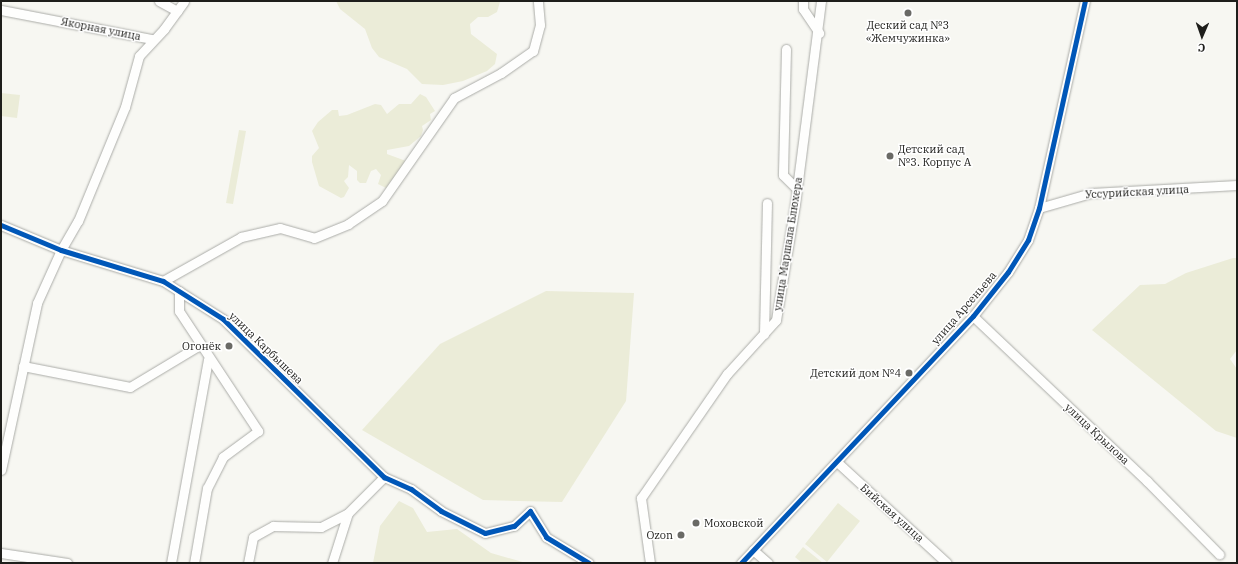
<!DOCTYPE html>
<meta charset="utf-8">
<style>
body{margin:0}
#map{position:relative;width:1238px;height:564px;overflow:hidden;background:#f7f7f2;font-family:"IBM Plex Serif",serif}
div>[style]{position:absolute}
.green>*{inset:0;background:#ebecd8}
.roads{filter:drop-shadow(0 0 1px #abaca8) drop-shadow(0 0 1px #abaca8)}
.street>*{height:9px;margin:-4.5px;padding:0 4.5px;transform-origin:4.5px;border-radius:4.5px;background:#fefefd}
.cycleway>*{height:5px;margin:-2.5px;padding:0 2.5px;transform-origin:2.5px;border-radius:2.5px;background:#0057b8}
.dots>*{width:11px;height:11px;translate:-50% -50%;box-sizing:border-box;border:2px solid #fff;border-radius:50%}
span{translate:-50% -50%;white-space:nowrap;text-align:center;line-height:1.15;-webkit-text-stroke:3px #fff;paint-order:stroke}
.poi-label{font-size:11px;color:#1e1e1b}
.left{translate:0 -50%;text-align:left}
.right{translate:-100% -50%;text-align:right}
.street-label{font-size:11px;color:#1e1e1b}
.frame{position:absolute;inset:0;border:2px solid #1e1e1b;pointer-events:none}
.north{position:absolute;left:1182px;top:16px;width:40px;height:40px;-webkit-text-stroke:3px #fff;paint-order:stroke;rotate:182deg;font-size:11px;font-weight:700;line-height:16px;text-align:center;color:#1e1e1b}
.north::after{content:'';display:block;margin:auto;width:14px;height:18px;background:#1e1e1b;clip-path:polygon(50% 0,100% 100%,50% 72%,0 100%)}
</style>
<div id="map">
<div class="green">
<i style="clip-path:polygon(336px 1px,500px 2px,497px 12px,488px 17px,478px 17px,470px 24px,471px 34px,497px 54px,495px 64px,487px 71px,463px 81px,443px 85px,422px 84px,407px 69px,379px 57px,372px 48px,365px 29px,340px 9px)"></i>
<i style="clip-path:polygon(1px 93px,20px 95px,17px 118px,1px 116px)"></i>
<i style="clip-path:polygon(420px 94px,426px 97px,435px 111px,430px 114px,431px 120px,422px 126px,423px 130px,421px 136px,409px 146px,387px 150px,387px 154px,406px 161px,386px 188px,378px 184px,381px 175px,376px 169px,371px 171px,366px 183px,360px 183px,357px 180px,357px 171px,349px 165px,348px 177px,344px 181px,349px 188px,344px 197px,341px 198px,319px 186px,312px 162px,312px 156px,319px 148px,312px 131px,318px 122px,332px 110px,338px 110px,339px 116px,347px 115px,375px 104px,381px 105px,387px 114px,399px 104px,411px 104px)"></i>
<i style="clip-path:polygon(239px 130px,246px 131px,233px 204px,226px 203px)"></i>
<i style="clip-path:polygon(1233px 258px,1237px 258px,1237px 350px,1230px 359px,1237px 369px,1237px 438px,1216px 431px,1092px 330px,1140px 285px,1165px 284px,1186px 273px)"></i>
<i style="clip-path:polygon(546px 291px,634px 293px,626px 401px,562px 502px,483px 500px,362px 430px,440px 344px)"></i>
<i style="clip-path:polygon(399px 501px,413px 508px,427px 532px,457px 529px,491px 553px,526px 563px,373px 563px,380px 526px)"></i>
<i style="clip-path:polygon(838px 503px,860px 521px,827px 562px,805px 544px)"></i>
<i style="clip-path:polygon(803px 547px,823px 563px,802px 563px,795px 557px)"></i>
</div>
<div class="roads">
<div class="street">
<i style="left:159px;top:1px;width:21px;rotate:29deg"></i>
<i style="left:803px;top:1px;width:8px;rotate:90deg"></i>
<i style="left:803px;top:9px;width:29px;rotate:56deg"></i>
<i style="left:1px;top:10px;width:154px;rotate:10.9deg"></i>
<i style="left:786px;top:49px;width:126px;rotate:91.4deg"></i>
<i style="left:783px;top:175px;width:20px;rotate:45deg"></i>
<i style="left:1039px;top:208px;width:54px;rotate:-16.1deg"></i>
<i style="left:1091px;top:193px;width:146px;rotate:-3.1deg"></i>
<i style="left:1px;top:225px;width:65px;rotate:22.6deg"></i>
<i style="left:61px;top:250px;width:107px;rotate:16.9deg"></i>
<i style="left:163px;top:281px;width:71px;rotate:32.3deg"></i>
<i style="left:223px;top:319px;width:226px;rotate:44.5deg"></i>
<i style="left:384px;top:477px;width:30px;rotate:24deg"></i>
<i style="left:411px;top:489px;width:37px;rotate:36deg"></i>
<i style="left:441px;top:511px;width:49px;rotate:26.6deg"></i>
<i style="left:485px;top:533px;width:30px;rotate:-14deg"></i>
<i style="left:514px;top:526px;width:22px;rotate:-43deg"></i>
<i style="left:530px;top:511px;width:31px;rotate:58deg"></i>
<i style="left:546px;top:537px;width:50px;rotate:31.2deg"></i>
<i style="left:163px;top:281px;width:90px;rotate:-29.4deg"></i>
<i style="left:241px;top:237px;width:40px;rotate:-13deg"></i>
<i style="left:280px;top:228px;width:35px;rotate:16deg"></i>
<i style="left:314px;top:238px;width:37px;rotate:-22deg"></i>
<i style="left:348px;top:224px;width:41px;rotate:-34.1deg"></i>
<i style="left:382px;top:201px;width:126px;rotate:-55deg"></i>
<i style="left:454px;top:98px;width:53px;rotate:-28deg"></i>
<i style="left:501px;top:73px;width:39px;rotate:-35deg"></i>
<i style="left:533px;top:51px;width:27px;rotate:-75deg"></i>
<i style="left:540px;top:25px;width:24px;rotate:-95deg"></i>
<i style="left:179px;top:291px;width:20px;rotate:90deg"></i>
<i style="left:179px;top:311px;width:144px;rotate:56.6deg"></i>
<i style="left:258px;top:431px;width:44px;rotate:143.4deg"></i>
<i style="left:223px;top:457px;width:35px;rotate:117deg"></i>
<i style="left:207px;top:488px;width:76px;rotate:99.8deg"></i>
<i style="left:973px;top:316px;width:240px;rotate:43.5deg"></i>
<i style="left:1147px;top:481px;width:103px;rotate:45.4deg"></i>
<i style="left:764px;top:334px;width:131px;rotate:-88.7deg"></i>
<i style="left:23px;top:366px;width:109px;rotate:11.1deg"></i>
<i style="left:130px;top:387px;width:82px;rotate:-31deg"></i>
<i style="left:837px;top:462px;width:149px;rotate:42.6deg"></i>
<i style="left:1px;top:470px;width:171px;rotate:-77.8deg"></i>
<i style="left:37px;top:303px;width:58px;rotate:-65.6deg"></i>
<i style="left:61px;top:250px;width:34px;rotate:-60deg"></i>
<i style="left:78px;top:221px;width:123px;rotate:-67.6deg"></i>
<i style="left:125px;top:107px;width:53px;rotate:-74.6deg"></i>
<i style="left:139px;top:56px;width:37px;rotate:-47deg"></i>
<i style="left:164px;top:29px;width:34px;rotate:-54deg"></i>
<i style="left:753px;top:550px;width:20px;rotate:41deg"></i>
<i style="left:1px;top:553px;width:67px;rotate:8.6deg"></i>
<i style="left:171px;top:563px;width:207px;rotate:-79.7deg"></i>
<i style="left:248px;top:563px;width:26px;rotate:-79deg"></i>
<i style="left:253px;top:537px;width:23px;rotate:-29deg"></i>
<i style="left:273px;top:526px;width:48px;rotate:1.2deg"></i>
<i style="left:321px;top:527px;width:30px;rotate:-27deg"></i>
<i style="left:332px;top:563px;width:52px;rotate:-72.3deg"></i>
<i style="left:348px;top:513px;width:51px;rotate:-45deg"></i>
<i style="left:650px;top:563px;width:66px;rotate:-97.9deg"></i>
<i style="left:641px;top:498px;width:151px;rotate:-55.3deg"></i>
<i style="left:727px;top:374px;width:73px;rotate:-47.8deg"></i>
<i style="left:776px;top:320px;width:118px;rotate:-80.7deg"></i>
<i style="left:795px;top:204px;width:205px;rotate:-82.7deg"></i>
<i style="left:741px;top:563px;width:339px;rotate:-46.8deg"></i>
<i style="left:973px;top:316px;width:56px;rotate:-51.5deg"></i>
<i style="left:1008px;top:272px;width:38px;rotate:-58deg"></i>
<i style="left:1028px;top:240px;width:34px;rotate:-71deg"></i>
<i style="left:1039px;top:208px;width:212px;rotate:-77.5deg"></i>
</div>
</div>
<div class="cycleway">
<i style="left:1px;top:225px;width:65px;rotate:22.6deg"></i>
<i style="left:61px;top:250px;width:107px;rotate:16.9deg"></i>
<i style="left:163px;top:281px;width:71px;rotate:32.3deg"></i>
<i style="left:223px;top:319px;width:226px;rotate:44.5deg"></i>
<i style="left:384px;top:477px;width:30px;rotate:24deg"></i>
<i style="left:411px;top:489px;width:37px;rotate:36deg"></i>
<i style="left:441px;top:511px;width:49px;rotate:26.6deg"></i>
<i style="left:485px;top:533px;width:30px;rotate:-14deg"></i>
<i style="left:514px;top:526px;width:22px;rotate:-43deg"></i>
<i style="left:530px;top:511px;width:31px;rotate:58deg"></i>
<i style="left:546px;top:537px;width:50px;rotate:31.2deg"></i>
<i style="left:741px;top:563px;width:339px;rotate:-46.8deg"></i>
<i style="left:973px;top:316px;width:56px;rotate:-51.5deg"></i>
<i style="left:1008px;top:272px;width:38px;rotate:-58deg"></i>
<i style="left:1028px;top:240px;width:34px;rotate:-71deg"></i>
<i style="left:1039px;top:208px;width:212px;rotate:-77.5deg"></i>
</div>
<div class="dots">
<i style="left:908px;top:13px;background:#6a6a66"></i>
<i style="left:890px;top:156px;background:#6a6a66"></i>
<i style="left:229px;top:346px;background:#6a6a66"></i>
<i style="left:909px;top:373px;background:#6a6a66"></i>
<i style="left:696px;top:523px;background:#6a6a66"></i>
<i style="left:681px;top:535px;background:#6a6a66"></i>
</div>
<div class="poi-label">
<span style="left:908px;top:32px">Деский сад №3<br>«Жемчужинка»</span>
<span class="left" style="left:898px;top:156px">Детский сад<br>№3. Корпус А</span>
<span class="right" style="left:221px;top:346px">Огонёк</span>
<span class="right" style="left:901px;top:373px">Детский дом №4</span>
<span class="left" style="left:704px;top:523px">Моховской</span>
<span class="right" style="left:673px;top:535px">Ozon</span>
</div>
<div class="street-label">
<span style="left:101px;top:29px;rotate:11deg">Якорная улица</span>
<span style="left:1137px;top:192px;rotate:-3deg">Уссурийская улица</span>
<span style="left:788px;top:244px;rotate:-81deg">улица Маршала Блюхера</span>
<span style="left:964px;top:308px;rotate:-49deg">улица Арсеньева</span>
<span style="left:266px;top:348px;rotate:44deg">улица Карбышева</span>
<span style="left:1097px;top:434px;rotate:43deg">улица Крылова</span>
<span style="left:892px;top:513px;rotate:42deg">Бийская улица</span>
</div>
<div class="frame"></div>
<div class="north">С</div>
</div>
